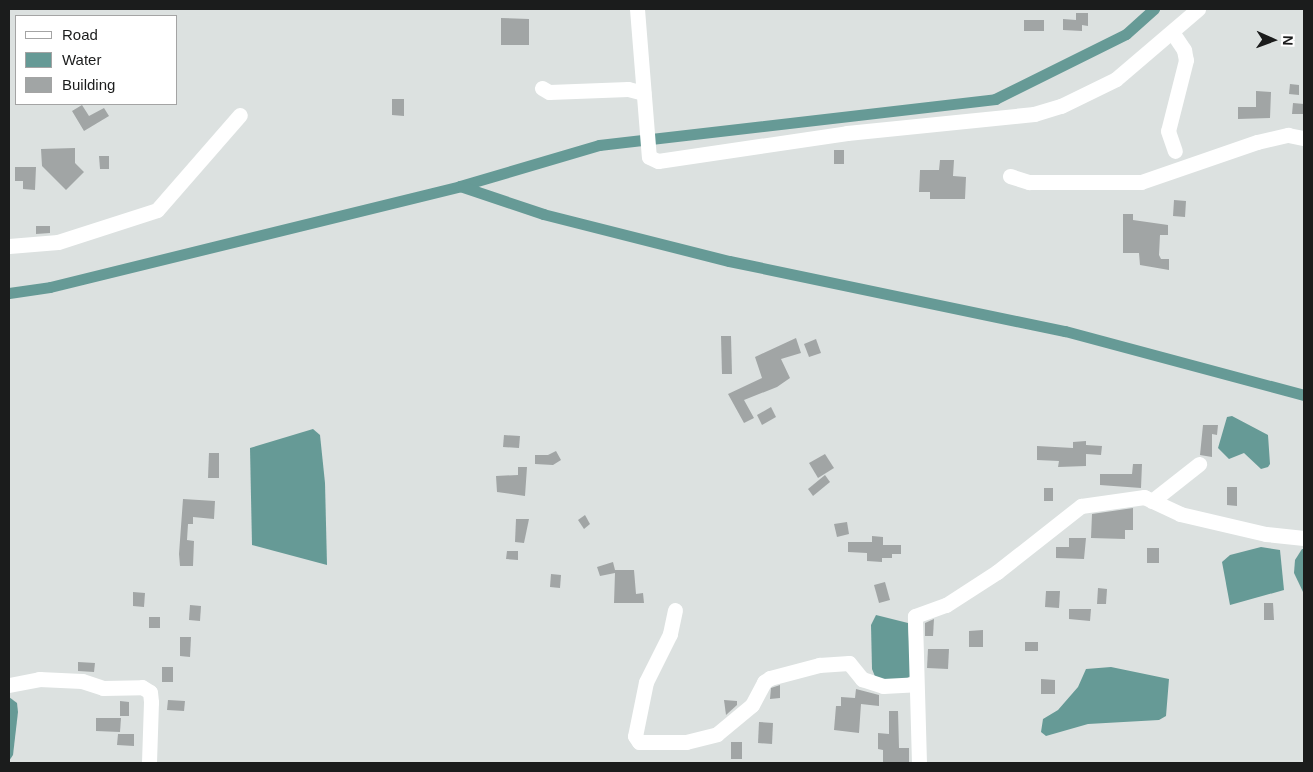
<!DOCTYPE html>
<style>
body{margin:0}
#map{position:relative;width:1313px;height:772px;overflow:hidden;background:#dce1e0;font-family:Helvetica,sans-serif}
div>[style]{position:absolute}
.water>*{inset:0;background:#669a96}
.canal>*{height:11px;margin:-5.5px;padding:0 5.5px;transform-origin:5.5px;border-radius:5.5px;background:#669a96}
.building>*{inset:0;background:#a1a5a5}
.minor>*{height:15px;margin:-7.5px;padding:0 7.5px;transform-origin:7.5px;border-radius:7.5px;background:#fff}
span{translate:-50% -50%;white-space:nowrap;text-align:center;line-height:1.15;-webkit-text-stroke:4px #fff;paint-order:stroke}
.frame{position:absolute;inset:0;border:10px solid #1b1c1c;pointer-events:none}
.legend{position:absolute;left:15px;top:15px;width:162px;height:90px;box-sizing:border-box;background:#fff;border:1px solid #a4a4a4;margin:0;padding:6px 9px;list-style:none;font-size:15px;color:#1b1c1c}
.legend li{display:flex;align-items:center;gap:10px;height:25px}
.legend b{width:25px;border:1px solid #a4a4a4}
.north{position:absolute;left:1248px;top:15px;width:50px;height:50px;-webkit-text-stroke:4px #fff;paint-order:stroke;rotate:92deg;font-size:14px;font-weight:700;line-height:20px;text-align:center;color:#1b1c1c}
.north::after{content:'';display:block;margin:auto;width:18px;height:22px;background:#1b1c1c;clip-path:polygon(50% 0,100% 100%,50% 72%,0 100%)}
</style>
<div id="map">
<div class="water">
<i style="clip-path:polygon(1232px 416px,1268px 435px,1270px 464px,1268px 467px,1261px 469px,1244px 453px,1229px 459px,1218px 448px,1227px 417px)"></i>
<i style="clip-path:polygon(313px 429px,320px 435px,325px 483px,327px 565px,252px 545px,250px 448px)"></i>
<i style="clip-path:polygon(1261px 547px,1280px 550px,1284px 590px,1230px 605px,1222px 562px,1230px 555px)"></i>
<i style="clip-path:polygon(1302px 549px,1304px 549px,1304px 594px,1294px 573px,1295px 560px)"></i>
<i style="clip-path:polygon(876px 615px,908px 623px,911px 676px,902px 681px,876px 679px,872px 669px,871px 625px)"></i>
<i style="clip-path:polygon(1111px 667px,1169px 679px,1166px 716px,1159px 720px,1088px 724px,1046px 736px,1041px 732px,1043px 719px,1058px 710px,1078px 687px,1086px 669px)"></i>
<i style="clip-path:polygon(9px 697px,17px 703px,18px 712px,13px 755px,9px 761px)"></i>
</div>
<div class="canal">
<i style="left:460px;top:186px;width:145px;rotate:-16.4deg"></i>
<i style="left:599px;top:145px;width:399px;rotate:-6.6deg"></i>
<i style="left:995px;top:99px;width:146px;rotate:-26.4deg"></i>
<i style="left:1126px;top:34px;width:38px;rotate:-42deg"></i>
<i style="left:9px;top:293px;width:41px;rotate:-8.3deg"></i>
<i style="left:50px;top:287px;width:422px;rotate:-13.8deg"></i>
<i style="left:460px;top:186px;width:88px;rotate:18.6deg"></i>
<i style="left:543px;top:214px;width:192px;rotate:14.2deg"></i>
<i style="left:729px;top:261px;width:343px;rotate:11.8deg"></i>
<i style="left:1065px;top:331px;width:247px;rotate:15deg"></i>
</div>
<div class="building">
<i style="clip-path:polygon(1076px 13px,1088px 13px,1088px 26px,1082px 25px,1082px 31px,1063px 30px,1063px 19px,1076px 20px)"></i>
<i style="clip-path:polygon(501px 18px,529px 19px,529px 45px,501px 45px)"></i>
<i style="clip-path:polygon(1024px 20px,1044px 20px,1044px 31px,1024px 31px)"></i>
<i style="clip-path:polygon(1290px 84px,1299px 85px,1299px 95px,1289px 94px)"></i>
<i style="clip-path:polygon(1256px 91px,1271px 92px,1270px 118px,1238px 119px,1238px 107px,1256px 107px)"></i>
<i style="clip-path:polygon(392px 99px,404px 99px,404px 116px,392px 115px)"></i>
<i style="clip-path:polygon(1293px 103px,1304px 104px,1304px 114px,1292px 114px)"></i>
<i style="clip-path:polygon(82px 105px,89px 116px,104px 108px,109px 116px,84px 131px,72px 111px)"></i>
<i style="clip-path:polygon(75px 148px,75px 163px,84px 172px,66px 190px,42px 166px,41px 149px)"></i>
<i style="clip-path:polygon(834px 150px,844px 150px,844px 164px,834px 164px)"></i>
<i style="clip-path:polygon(99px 156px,109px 156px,109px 169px,100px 169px)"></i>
<i style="clip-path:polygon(940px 160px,954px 160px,953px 176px,966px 177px,965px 199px,930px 199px,930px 192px,919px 192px,920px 170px,939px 170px)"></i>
<i style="clip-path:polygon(15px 167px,36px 167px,35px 190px,23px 189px,23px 181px,15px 181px)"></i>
<i style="clip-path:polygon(1174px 200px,1186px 201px,1185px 217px,1173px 216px)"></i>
<i style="clip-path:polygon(1123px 214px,1133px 214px,1133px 220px,1168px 225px,1168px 235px,1160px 235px,1159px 255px,1161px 259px,1169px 259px,1169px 270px,1140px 265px,1139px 253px,1123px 253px)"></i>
<i style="clip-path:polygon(36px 226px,50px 226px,50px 233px,36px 234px)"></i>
<i style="clip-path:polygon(721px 336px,731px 336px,732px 374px,722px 374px)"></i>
<i style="clip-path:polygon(796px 338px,801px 353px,781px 359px,790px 378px,777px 387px,744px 400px,754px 418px,744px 423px,728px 394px,762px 378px,755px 357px)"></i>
<i style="clip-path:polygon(816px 339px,821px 353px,809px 357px,804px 344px)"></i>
<i style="clip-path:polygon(771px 407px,776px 417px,762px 425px,757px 415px)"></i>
<i style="clip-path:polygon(1203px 425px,1218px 425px,1217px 435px,1212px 434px,1212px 457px,1200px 455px)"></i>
<i style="clip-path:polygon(504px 435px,520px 436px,519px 448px,503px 447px)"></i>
<i style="clip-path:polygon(1086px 441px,1086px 445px,1102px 446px,1101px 455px,1086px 454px,1086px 466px,1058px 467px,1059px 461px,1037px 460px,1037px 446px,1073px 448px,1073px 442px)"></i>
<i style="clip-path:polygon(556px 451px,561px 460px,553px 465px,535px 464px,535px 455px,548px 455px)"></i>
<i style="clip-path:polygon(209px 453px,219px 453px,219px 478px,208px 478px)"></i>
<i style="clip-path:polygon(825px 454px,834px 468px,818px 478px,809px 463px)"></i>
<i style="clip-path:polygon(1133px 464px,1142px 464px,1141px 488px,1100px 485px,1100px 474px,1132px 474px)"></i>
<i style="clip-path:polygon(518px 467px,527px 467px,525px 496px,497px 492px,496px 476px,518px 475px)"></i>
<i style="clip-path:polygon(825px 475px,830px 482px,813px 496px,808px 489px)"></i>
<i style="clip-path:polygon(1227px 487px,1237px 487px,1237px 506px,1227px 505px)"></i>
<i style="clip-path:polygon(1044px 488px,1053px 488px,1053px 501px,1044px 501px)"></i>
<i style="clip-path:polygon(183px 499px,215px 501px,214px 519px,193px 517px,193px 524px,188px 524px,187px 540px,194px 541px,193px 566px,180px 566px,179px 554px)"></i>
<i style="clip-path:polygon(1133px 508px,1133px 530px,1125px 530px,1125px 539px,1091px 538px,1092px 514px)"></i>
<i style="clip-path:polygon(585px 515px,590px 524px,584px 529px,578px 520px)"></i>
<i style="clip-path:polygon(516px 519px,529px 519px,524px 543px,515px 542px)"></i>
<i style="clip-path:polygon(847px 522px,849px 534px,837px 537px,834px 524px)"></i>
<i style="clip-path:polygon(872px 536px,883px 537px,883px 545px,901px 545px,901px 554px,892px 554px,892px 558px,882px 558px,882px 562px,867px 561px,867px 553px,848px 552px,848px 542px,872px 542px)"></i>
<i style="clip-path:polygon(1069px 538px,1086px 538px,1084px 559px,1056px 558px,1056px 547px,1069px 547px)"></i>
<i style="clip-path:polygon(1147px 548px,1159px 548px,1159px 563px,1147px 563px)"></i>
<i style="clip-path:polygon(507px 551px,518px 551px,518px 560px,506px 559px)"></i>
<i style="clip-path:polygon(613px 562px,615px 570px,634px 570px,636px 594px,643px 593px,644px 603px,614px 603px,615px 573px,600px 576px,597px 567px)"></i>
<i style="clip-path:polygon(551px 574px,561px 575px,560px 588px,550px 587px)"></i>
<i style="clip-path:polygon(885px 582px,890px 600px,879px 603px,874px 585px)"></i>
<i style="clip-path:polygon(1098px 588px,1107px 589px,1106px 604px,1097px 604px)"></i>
<i style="clip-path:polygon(1046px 591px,1060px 591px,1059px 608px,1045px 607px)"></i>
<i style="clip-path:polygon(133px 592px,145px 593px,144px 607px,133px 606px)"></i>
<i style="clip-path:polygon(1264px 603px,1273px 603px,1274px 620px,1264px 620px)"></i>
<i style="clip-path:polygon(190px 605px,201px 606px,200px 621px,189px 620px)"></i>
<i style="clip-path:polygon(1069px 609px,1091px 609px,1090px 621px,1069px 619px)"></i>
<i style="clip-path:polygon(149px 617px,160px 617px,160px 628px,149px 628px)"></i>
<i style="clip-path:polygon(934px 619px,933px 636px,925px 636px,925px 623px)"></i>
<i style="clip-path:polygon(983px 630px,983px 647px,969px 647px,969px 631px)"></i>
<i style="clip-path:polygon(180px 637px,191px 637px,190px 657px,180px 656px)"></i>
<i style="clip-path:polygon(1025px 642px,1038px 642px,1038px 651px,1025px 651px)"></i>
<i style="clip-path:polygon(928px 649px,949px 649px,948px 669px,927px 668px)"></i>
<i style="clip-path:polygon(78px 662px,95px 663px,94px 672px,78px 671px)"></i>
<i style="clip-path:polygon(162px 667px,173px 667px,173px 682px,162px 682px)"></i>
<i style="clip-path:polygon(1041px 679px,1055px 680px,1055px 694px,1041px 694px)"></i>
<i style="clip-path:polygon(780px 685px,780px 698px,770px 699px,771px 688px)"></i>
<i style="clip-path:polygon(856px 689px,879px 695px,879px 706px,861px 704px,859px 733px,834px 730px,836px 706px,841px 706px,841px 697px,855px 698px)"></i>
<i style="clip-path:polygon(168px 700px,185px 701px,184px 711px,167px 710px)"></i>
<i style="clip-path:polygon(724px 700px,737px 701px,737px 705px,726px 715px)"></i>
<i style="clip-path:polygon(120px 701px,129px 702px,129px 716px,120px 716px)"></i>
<i style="clip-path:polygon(889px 711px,898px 711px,899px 748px,909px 748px,909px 763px,883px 763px,883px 750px,878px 749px,878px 733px,889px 734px)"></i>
<i style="clip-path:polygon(96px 718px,121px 718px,120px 732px,96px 731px)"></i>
<i style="clip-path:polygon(759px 722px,773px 723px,772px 744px,758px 743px)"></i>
<i style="clip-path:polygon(118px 734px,134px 734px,134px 746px,117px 745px)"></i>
<i style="clip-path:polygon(731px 742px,742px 742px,742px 759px,731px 759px)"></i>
</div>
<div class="minor">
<i style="left:637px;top:9px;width:148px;rotate:85.4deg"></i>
<i style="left:649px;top:157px;width:10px;rotate:24deg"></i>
<i style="left:658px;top:161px;width:191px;rotate:-8.4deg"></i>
<i style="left:847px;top:133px;width:188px;rotate:-5.8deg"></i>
<i style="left:1034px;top:114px;width:28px;rotate:-17deg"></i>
<i style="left:1061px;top:106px;width:61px;rotate:-26.1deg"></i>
<i style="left:1116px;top:79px;width:108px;rotate:-40.5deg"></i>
<i style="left:1172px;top:32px;width:22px;rotate:56deg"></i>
<i style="left:1184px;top:50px;width:10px;rotate:79deg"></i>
<i style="left:1186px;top:60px;width:73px;rotate:104.2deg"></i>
<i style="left:1168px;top:131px;width:21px;rotate:71deg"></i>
<i style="left:542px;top:88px;width:8px;rotate:30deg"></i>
<i style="left:549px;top:92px;width:79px;rotate:-2.2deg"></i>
<i style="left:628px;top:89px;width:16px;rotate:14deg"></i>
<i style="left:1010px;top:176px;width:20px;rotate:18deg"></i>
<i style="left:1029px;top:182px;width:112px"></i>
<i style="left:1141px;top:182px;width:123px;rotate:-19deg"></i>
<i style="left:1257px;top:142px;width:32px;rotate:-13deg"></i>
<i style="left:1288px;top:135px;width:16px;rotate:11deg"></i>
<i style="left:9px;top:246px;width:49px;rotate:-4.7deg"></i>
<i style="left:58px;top:242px;width:104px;rotate:-17.9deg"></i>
<i style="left:157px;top:210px;width:126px;rotate:-48.9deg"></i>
<i style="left:1152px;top:501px;width:60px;rotate:-38.2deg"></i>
<i style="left:675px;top:610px;width:25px;rotate:102deg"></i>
<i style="left:670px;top:634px;width:54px;rotate:116.6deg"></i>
<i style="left:646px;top:682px;width:55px;rotate:101.5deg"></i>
<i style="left:635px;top:736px;width:7px;rotate:56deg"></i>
<i style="left:639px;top:742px;width:47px"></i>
<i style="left:686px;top:742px;width:32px;rotate:-14deg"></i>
<i style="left:717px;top:734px;width:45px;rotate:-39.6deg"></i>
<i style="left:752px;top:705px;width:26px;rotate:-62deg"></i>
<i style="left:764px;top:682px;width:7px;rotate:-34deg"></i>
<i style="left:770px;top:678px;width:51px;rotate:-14.9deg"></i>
<i style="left:819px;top:665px;width:30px;rotate:-4deg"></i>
<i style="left:849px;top:663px;width:21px;rotate:51deg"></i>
<i style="left:862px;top:679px;width:22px;rotate:18deg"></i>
<i style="left:883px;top:686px;width:33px;rotate:-3deg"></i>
<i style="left:9px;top:685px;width:31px;rotate:-11deg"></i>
<i style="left:39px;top:679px;width:43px;rotate:2.7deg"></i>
<i style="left:82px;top:681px;width:22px;rotate:18deg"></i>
<i style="left:103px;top:688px;width:39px;rotate:-1deg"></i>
<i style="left:142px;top:687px;width:9px;rotate:32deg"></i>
<i style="left:150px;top:692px;width:10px;rotate:84deg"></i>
<i style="left:151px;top:702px;width:61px;rotate:91.9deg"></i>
<i style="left:919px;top:763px;width:147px;rotate:-91.6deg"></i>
<i style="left:915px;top:616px;width:33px;rotate:-20deg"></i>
<i style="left:946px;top:605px;width:61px;rotate:-32.9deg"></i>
<i style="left:997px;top:572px;width:107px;rotate:-38.2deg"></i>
<i style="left:1081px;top:506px;width:64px;rotate:-8.1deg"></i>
<i style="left:1144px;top:497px;width:40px;rotate:25deg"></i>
<i style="left:1180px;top:514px;width:88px;rotate:13.1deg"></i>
<i style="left:1266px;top:534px;width:38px;rotate:6deg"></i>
</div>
<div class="frame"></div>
<ul class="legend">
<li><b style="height:6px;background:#fff"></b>Road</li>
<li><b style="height:14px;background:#669a96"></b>Water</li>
<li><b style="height:14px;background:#a1a5a5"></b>Building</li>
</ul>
<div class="north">N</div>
</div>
